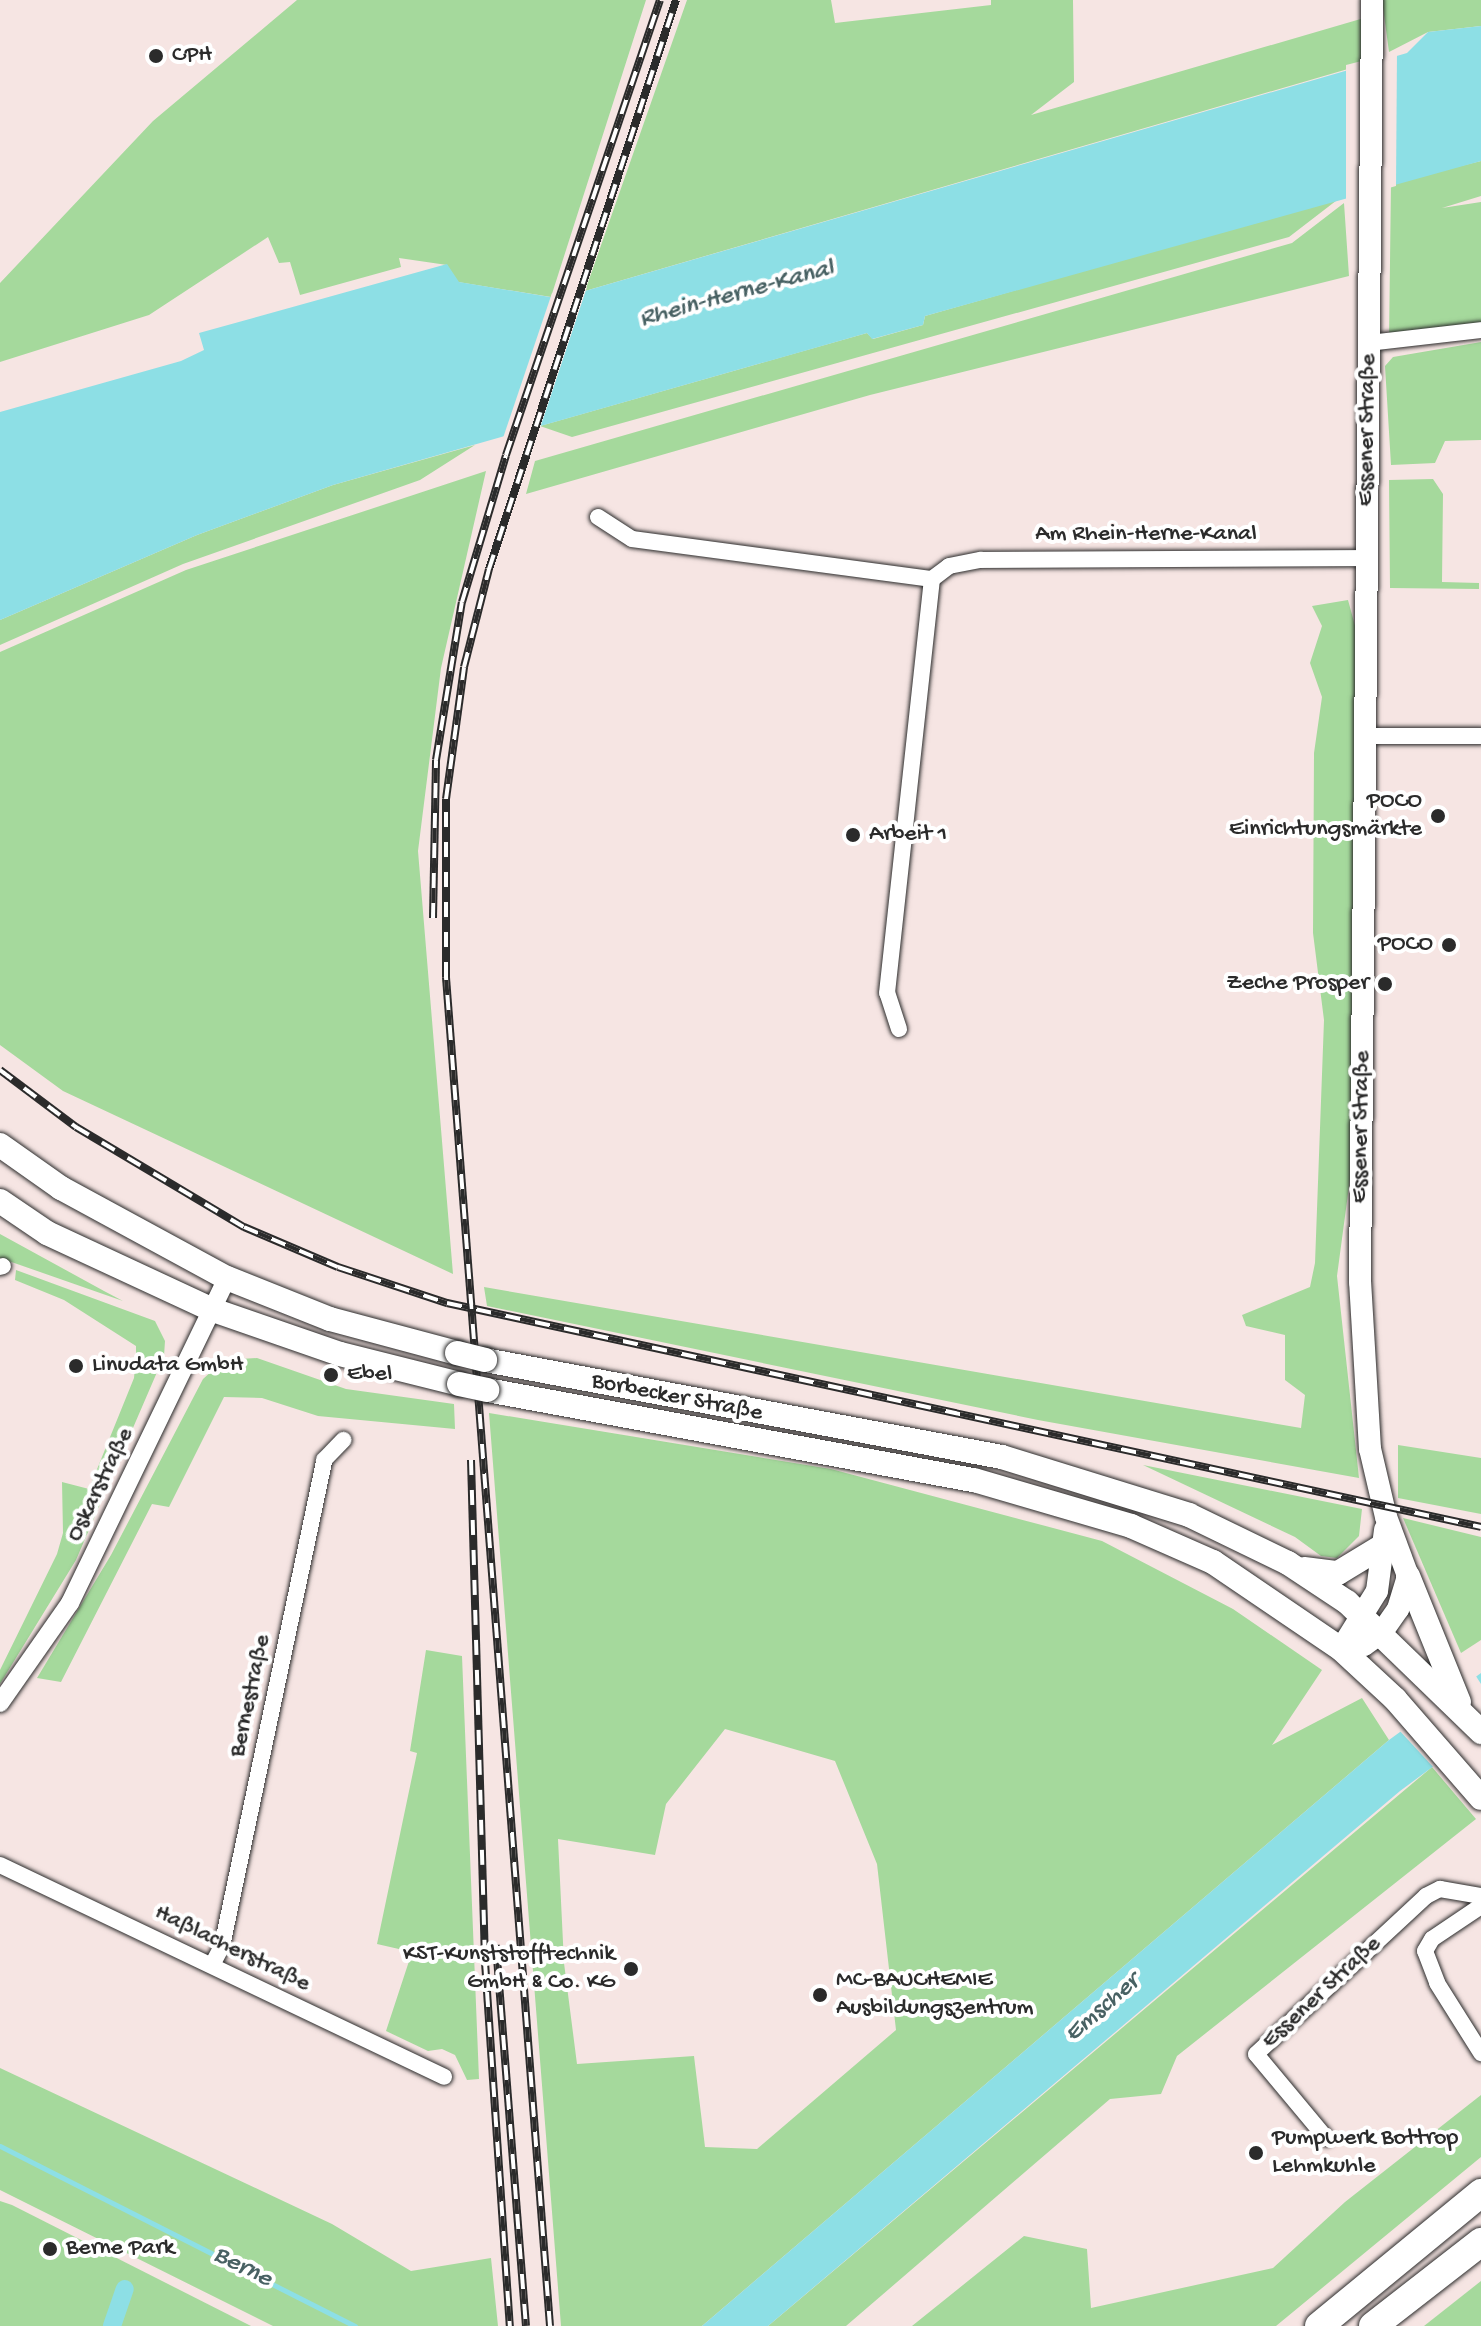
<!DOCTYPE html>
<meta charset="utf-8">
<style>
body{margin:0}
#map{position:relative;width:1481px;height:2326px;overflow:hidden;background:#f6e5e3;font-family:"Gochi Hand",sans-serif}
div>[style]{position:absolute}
.green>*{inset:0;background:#a5d99c}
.water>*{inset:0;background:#8ddfe5}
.pier>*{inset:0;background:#f6e5e3}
.stream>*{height:5px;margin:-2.5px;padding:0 2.5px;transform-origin:2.5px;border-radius:2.5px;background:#8ddfe5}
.canal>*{height:18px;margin:-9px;padding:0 9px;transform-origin:9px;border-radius:9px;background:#8ddfe5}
.roads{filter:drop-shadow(0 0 2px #2b2b2b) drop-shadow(0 0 2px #2b2b2b)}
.minor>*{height:16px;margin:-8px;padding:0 8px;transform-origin:8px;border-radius:8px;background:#fff}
.tertiary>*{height:18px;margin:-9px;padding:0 9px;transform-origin:9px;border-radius:9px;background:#fff}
.secondary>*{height:22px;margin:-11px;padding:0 11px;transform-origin:11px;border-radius:11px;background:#fff}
.primary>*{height:24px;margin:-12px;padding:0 12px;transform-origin:12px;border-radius:12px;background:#fff}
.motorway>*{height:28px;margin:-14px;padding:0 14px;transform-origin:14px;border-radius:14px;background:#fff}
.rail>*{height:8px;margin-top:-4px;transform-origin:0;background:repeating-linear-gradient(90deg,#fff 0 15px,#2b2b2b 0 30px);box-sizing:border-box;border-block:2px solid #2b2b2b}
.bridges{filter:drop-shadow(0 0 2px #2b2b2b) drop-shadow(0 0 2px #2b2b2b)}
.primary-bridge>*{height:24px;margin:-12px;padding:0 12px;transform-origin:12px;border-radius:12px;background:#fff}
.dots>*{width:22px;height:22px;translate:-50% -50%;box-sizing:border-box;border:4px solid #fff;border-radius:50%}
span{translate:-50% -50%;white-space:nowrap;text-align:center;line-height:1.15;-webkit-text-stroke:8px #fff;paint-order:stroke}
.poi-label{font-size:24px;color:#2b2b2b}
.left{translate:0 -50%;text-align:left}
.right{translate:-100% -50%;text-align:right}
.street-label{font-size:24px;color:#2b2b2b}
.water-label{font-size:26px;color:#486163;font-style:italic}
</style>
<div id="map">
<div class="green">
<i style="clip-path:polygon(297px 0,646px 0,551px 297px,458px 282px,447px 265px,399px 258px,401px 267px,300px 295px,290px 262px,279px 263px,268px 237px,149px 315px,0 362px,0 283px,153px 121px)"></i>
<i style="clip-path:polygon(687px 0,831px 0,835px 23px,991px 5px,991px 0,1073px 0,1074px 82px,1031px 115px,1364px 18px,1365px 64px,585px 291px)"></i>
<i style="clip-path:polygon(1382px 0,1481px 0,1481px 26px,1428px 32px,1389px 52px)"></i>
<i style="clip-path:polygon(1481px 161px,1481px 196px,1442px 208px,1481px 202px,1481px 326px,1389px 341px,1391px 183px)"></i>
<i style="clip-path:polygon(1341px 197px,1289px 237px,572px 437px,540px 426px,867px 333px,873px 339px,923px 325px,925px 316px)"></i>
<i style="clip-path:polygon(1344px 203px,1349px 276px,870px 395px,526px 494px,535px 461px,1292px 243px)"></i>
<i style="clip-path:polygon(1481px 342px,1481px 440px,1445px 441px,1435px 463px,1391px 465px,1385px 366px,1393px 357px)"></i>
<i style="clip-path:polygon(475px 445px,420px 480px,183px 564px,0 645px,0 620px,197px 535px,333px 485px)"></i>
<i style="clip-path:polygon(486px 471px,441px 668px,418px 851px,453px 1274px,63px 1091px,0 1045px,0 652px,186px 570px)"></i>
<i style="clip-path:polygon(1433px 479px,1443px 494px,1442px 582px,1479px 583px,1479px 589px,1390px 588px,1389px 480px)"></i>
<i style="clip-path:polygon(1348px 600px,1357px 633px,1352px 1164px,1337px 1276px,1359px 1478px,1038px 1420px,487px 1306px,484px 1287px,1301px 1428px,1305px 1395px,1285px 1380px,1285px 1335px,1246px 1326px,1242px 1315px,1310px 1287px,1315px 1263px,1324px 1020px,1313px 933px,1314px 753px,1322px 697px,1310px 663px,1322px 626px,1312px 606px)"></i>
<i style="clip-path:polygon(0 1234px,104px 1291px,123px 1301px,0 1258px)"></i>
<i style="clip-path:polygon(16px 1270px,155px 1321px,165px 1341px,164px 1356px,76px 1560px,0 1684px,0 1670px,57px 1554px,63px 1533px,62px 1482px,89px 1489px,134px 1378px,136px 1356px,136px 1346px,64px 1300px,15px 1280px)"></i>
<i style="clip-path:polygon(257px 1358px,346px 1389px,454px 1404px,455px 1429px,318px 1416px,262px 1398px,224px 1397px,169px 1507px,152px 1504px,61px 1682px,37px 1678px,111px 1555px,203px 1379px,224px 1360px)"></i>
<i style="clip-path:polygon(evenodd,489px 1413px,831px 1469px,1102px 1541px,1233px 1609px,1322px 1670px,1272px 1745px,1362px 1698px,1389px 1740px,702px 2326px,561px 2326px,489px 1413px,725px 1729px,835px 1761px,877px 1864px,896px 2030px,757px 2149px,705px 2147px,694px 2056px,577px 2064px,564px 1963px,558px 1839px,655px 1855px,666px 1804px,725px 1729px)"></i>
<i style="clip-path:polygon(1398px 1445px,1481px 1458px,1481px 1514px,1398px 1498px)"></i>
<i style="clip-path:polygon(1143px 1465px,1362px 1509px,1359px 1536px,1337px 1558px,1321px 1556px,1295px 1537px)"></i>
<i style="clip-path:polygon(1403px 1518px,1481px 1537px,1481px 1640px,1461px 1653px)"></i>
<i style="clip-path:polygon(426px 1650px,462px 1656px,479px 2079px,467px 2080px,455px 2055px,442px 2049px,428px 2051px,386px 2031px,412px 1952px,377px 1944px,417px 1753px,410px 1751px)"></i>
<i style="clip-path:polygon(1432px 1767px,1476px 1819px,1177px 2056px,1161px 2094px,1110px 2099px,846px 2326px,768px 2326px)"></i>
<i style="clip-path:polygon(0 2068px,332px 2224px,411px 2271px,491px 2258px,498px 2326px,273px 2326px,0 2190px)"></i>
<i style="clip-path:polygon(1481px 2095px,1481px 2157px,1276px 2326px,912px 2326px,1024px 2236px,1087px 2249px,1091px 2308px,1273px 2268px,1345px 2202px)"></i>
<i style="clip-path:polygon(0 2201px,12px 2205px,251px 2326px,0 2326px)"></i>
<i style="clip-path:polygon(1481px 2281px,1481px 2326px,1424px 2326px)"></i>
</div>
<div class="water">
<i style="clip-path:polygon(1481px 26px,1481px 161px,925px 316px,923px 325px,872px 339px,867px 333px,333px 485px,197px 535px,0 620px,0 412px,181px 361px,204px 350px,199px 333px,447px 264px,459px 282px,550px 297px,585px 291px,1407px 53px,1428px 32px)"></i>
<i style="clip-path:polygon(1481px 1673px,1481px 1731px,1400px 1791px,768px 2326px,702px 2326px,1389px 1740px)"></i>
</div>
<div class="pier">
<i style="clip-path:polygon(1397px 52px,1396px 186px,1346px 200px,1346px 65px)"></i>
<i style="clip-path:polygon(587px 287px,539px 431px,502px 441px,552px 293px)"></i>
<i style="clip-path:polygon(1474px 1673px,1481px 1684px,1481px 1736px,1435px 1769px,1398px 1729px)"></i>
</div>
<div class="stream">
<i style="left:0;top:2146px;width:398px;rotate:26.9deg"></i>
</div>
<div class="canal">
<i style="left:112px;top:2326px;width:39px;rotate:-71deg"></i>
</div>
<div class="roads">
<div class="minor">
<i style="left:1369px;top:343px;width:113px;rotate:-6.6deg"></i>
<i style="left:598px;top:517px;width:40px;rotate:32.9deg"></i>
<i style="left:632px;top:539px;width:303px;rotate:7.6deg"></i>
<i style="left:932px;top:579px;width:21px;rotate:-37deg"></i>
<i style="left:949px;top:566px;width:33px;rotate:-11deg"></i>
<i style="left:981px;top:560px;width:385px;rotate:-0.3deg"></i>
<i style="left:1367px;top:736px;width:114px"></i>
<i style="left:899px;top:1029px;width:38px;rotate:-108deg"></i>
<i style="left:887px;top:993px;width:416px;rotate:-83.8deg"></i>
<i style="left:0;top:1267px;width:3px;rotate:-18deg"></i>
<i style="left:0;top:1865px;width:492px;rotate:25.5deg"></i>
<i style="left:1481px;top:1906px;width:59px;rotate:146deg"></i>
<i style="left:1432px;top:1939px;width:14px;rotate:120deg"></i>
<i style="left:1425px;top:1951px;width:34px;rotate:69deg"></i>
<i style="left:1437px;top:1983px;width:83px;rotate:57.8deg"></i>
<i style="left:212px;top:1965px;width:21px;rotate:-62deg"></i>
<i style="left:222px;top:1946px;width:497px;rotate:-78.1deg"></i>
<i style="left:324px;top:1460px;width:28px;rotate:-46deg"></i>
<i style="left:1326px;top:2138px;width:109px;rotate:-129.8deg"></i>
<i style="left:1256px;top:2054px;width:232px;rotate:-42.9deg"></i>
<i style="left:1426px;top:1896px;width:16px;rotate:-27deg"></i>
<i style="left:1440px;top:1889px;width:42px;rotate:9.7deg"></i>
</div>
<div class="tertiary">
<i style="left:0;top:1703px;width:122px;rotate:-55deg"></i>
<i style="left:70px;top:1603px;width:361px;rotate:-64.2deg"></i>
</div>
<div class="secondary">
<i style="left:1341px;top:1649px;width:23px;rotate:-10deg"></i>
<i style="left:1364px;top:1645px;width:22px;rotate:-36deg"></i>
<i style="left:1382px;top:1632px;width:28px;rotate:-55deg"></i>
<i style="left:1398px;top:1609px;width:34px;rotate:-73deg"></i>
<i style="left:1408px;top:1576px;width:63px;rotate:-110.4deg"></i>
<i style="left:1386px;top:1517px;width:70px;rotate:-103.2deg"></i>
<i style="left:1370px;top:1449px;width:167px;rotate:-93.4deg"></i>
<i style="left:1360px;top:1282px;width:1282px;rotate:-89.46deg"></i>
<i style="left:1341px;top:1649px;width:68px;rotate:-58.2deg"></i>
<i style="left:1377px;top:1591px;width:62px;rotate:-82.5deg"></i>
</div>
<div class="primary">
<i style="left:0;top:1145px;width:75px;rotate:35.2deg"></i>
<i style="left:61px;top:1188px;width:189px;rotate:28.5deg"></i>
<i style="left:227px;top:1278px;width:111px;rotate:21.7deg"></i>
<i style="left:330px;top:1319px;width:131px;rotate:15deg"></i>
<i style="left:0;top:1201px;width:57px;rotate:34.2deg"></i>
<i style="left:47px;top:1233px;width:183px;rotate:24.9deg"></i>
<i style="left:213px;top:1310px;width:134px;rotate:19.1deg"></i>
<i style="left:340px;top:1354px;width:123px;rotate:14.1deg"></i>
<i style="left:485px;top:1360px;width:526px;rotate:10.63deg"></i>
<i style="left:1002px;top:1457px;width:196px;rotate:17.2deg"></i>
<i style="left:1189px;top:1515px;width:110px;rotate:25.9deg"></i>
<i style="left:1288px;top:1563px;width:71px;rotate:33.5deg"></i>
<i style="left:1347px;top:1602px;width:187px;rotate:44.1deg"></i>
<i style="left:487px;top:1390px;width:495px;rotate:10.5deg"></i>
<i style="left:974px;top:1480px;width:164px;rotate:16.3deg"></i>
<i style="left:1131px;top:1526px;width:90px;rotate:23.7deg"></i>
<i style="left:1213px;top:1562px;width:155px;rotate:34.2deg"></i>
<i style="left:1341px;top:1649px;width:74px;rotate:42.8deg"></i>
<i style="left:1395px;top:1699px;width:131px;rotate:49deg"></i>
<i style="left:1304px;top:1569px;width:34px;rotate:7deg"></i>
<i style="left:1338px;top:1573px;width:54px;rotate:-31.3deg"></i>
<i style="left:1408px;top:1576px;width:136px;rotate:68deg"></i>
</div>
<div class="motorway">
<i style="left:1319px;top:2326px;width:210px;rotate:-39.4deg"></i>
<i style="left:1373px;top:2326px;width:137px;rotate:-37.9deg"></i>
</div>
</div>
<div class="rail">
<i style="left:433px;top:918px;width:158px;rotate:-88.9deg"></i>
<i style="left:436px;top:760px;width:160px;rotate:-80.7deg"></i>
<i style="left:462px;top:602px;width:153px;rotate:-73.3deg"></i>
<i style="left:506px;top:455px;width:480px;rotate:-71.3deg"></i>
<i style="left:0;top:1070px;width:95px;rotate:36.9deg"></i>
<i style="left:76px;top:1127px;width:196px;rotate:30.8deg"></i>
<i style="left:244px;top:1227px;width:102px;rotate:23.1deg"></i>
<i style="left:338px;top:1267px;width:115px;rotate:18.3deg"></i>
<i style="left:447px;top:1303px;width:1058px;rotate:12.22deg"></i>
<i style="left:471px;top:1460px;width:502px;rotate:88.4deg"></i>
<i style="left:485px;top:1962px;width:365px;rotate:86.1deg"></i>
<i style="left:496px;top:1945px;width:382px;rotate:85.5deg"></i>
<i style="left:550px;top:2326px;width:1353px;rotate:-94.41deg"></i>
<i style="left:446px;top:977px;width:178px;rotate:-90deg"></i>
<i style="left:446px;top:799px;width:133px;rotate:-82.2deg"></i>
<i style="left:464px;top:667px;width:101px;rotate:-75.7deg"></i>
<i style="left:489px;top:569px;width:599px;rotate:-71.81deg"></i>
</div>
<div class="bridges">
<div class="primary-bridge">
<i style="left:457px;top:1353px;width:29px;rotate:14deg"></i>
<i style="left:459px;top:1384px;width:29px;rotate:12deg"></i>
</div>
</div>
<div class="dots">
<i style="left:156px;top:56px;background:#2b2b2b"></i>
<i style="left:1438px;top:816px;background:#2b2b2b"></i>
<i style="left:853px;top:835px;background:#2b2b2b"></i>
<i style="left:1449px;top:945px;background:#2b2b2b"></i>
<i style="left:1385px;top:984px;background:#2b2b2b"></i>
<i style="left:76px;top:1366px;background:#2b2b2b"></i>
<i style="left:331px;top:1375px;background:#2b2b2b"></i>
<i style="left:631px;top:1969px;background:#2b2b2b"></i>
<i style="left:820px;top:1995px;background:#2b2b2b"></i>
<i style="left:1256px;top:2153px;background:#2b2b2b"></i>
<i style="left:50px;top:2249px;background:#2b2b2b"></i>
</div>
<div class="poi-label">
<span class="left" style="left:172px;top:56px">CPH</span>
<span class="right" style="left:1422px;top:816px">POCO<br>Einrichtungsmärkte</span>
<span class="left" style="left:869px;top:835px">Arbeit 1</span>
<span class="right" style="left:1433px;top:945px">POCO</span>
<span class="right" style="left:1369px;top:984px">Zeche Prosper</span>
<span class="left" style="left:92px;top:1366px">Linudata GmbH</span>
<span class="left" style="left:347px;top:1375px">Ebel</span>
<span class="right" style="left:615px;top:1969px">KST-Kunststofftechnik<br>GmbH &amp; Co. KG</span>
<span class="left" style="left:836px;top:1995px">MC-BAUCHEMIE<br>Ausbildungszentrum</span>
<span class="left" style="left:1272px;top:2153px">Pumpwerk Bottrop<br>Lehmkuhle</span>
<span class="left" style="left:66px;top:2249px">Berne Park</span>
</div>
<div class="street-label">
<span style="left:1368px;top:430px;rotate:-89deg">Essener Straße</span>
<span style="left:1146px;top:535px">Am Rhein-Herne-Kanal</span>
<span style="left:1362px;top:1127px;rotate:-89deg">Essener Straße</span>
<span style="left:677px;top:1398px;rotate:11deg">Borbecker Straße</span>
<span style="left:101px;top:1485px;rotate:-64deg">Oskarstraße</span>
<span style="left:251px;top:1696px;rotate:-78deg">Bernestraße</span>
<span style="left:232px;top:1949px;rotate:26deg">Haßlacherstraße</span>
<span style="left:1322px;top:1993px;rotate:-43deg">Essener Straße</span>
</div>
<div class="water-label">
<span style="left:737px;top:295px;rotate:-15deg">Rhein-Herne-Kanal</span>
<span style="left:1103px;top:2009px;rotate:-41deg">Emscher</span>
<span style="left:242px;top:2268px;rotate:27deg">Berne</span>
</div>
</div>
